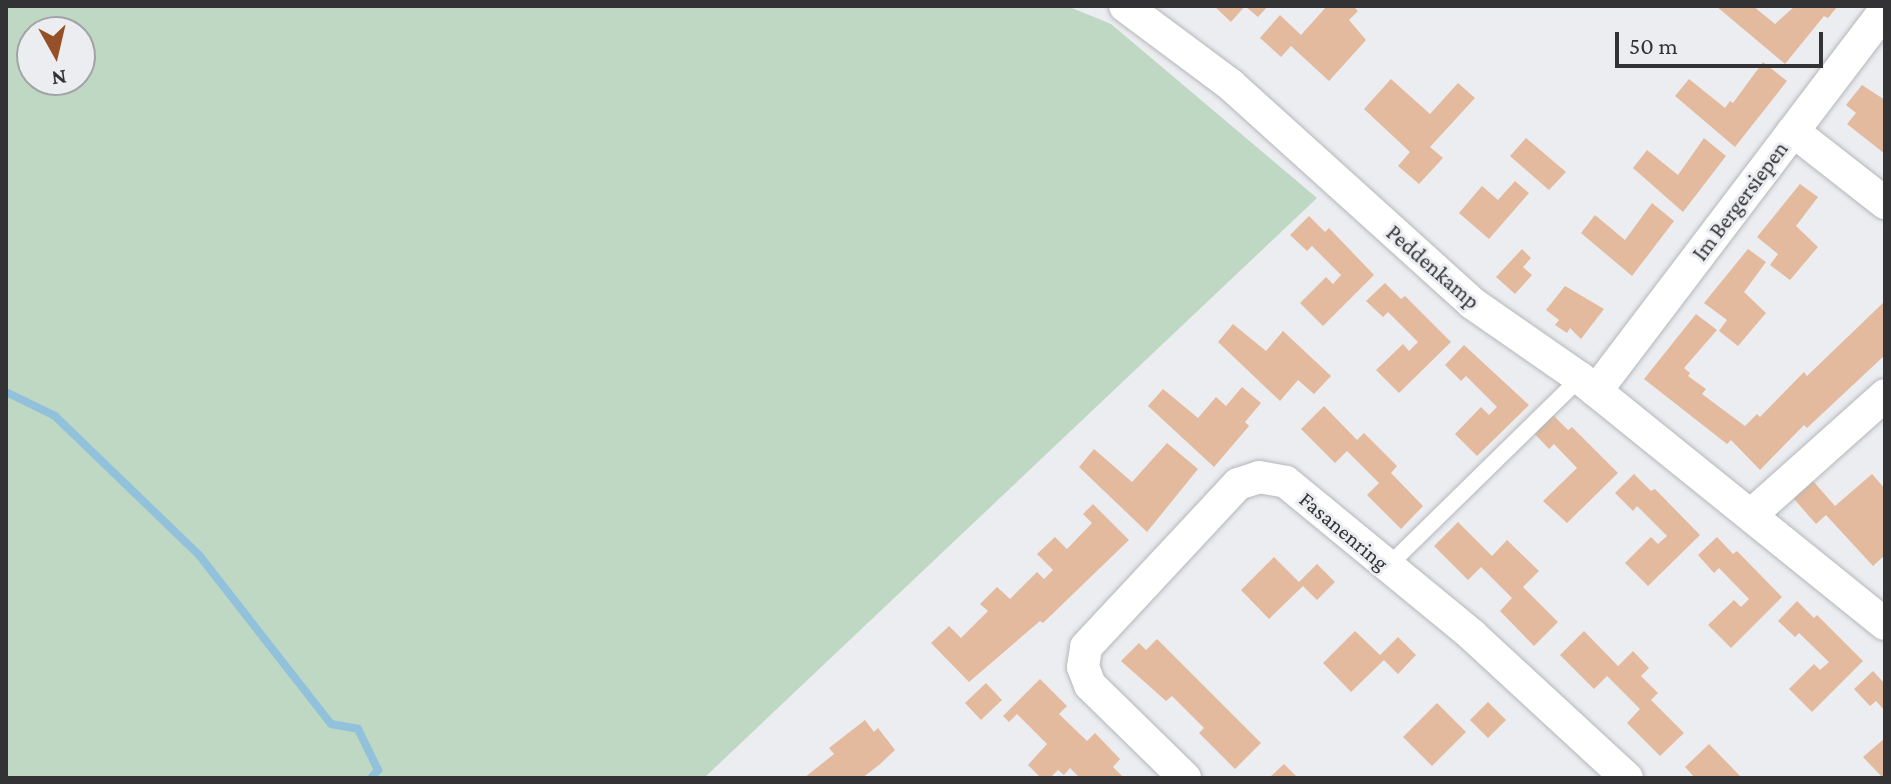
<!DOCTYPE html>
<style>
body{margin:0}
#map{position:relative;width:1891px;height:784px;overflow:hidden;background:#ecedf1;font-family:"Crimson Pro",serif}
div>[style]{position:absolute}
.green>*{inset:0;background:#bed8c4}
.stream>*{height:8px;margin:-4px;padding:0 4px;transform-origin:4px;border-radius:4px;background:#92c1db}
.building>*{inset:0;background:#e3ba9d}
.roads{filter:drop-shadow(0 0 2px #b5b6ba) drop-shadow(0 0 2px #b5b6ba)}
.lane>*{height:16px;margin:-8px;padding:0 8px;transform-origin:8px;border-radius:8px;background:#fff}
.street>*{height:32px;margin:-16px;padding:0 16px;transform-origin:16px;border-radius:16px;background:#fff}
span{translate:-50% -50%;white-space:nowrap;text-align:center;line-height:1.15;-webkit-text-stroke:6px #ecedf1;paint-order:stroke}
.street-label{font-size:22px;color:#333335}
.frame{position:absolute;inset:0;border:8px solid #333335;pointer-events:none}
.north{position:absolute;left:16px;top:16px;width:80px;height:80px;box-sizing:border-box;background:#ecedf1;border:2px solid #a2a3a6;border-radius:50%;rotate:172deg;font-size:22px;font-weight:700;line-height:32px;text-align:center;color:#333335}
.north::after{content:'';display:block;margin:auto;width:28px;height:36px;background:#965027;clip-path:polygon(50% 0,100% 100%,50% 72%,0 100%)}
.scale{position:absolute;left:1615px;top:32px;width:208px;height:36px;box-sizing:border-box;border:4px solid #333335;border-top:0;padding-left:10px;font-size:24px;line-height:28px;white-space:nowrap;color:#333335;-webkit-text-stroke:6px #ecedf1;paint-order:stroke}
</style>
<div id="map">
<div class="green">
<i style="clip-path:polygon(evenodd,6px 6px,1067px 6px,1111px 24px,1317px 198px,704px 778px,6px 778px,6px 6px,32px 32px,80px 32px,80px 80px,32px 80px,32px 32px)"></i>
</div>
<div class="stream">
<i style="left:6px;top:392px;width:55px;rotate:26.1deg"></i>
<i style="left:55px;top:416px;width:200px;rotate:44deg"></i>
<i style="left:199px;top:555px;width:214px;rotate:52deg"></i>
<i style="left:331px;top:724px;width:27px;rotate:10deg"></i>
<i style="left:358px;top:729px;width:46px;rotate:64deg"></i>
<i style="left:378px;top:770px;width:11px;rotate:131deg"></i>
</div>
<div class="building">
<i style="clip-path:polygon(1214px 6px,1245px 6px,1231px 22px)"></i>
<i style="clip-path:polygon(1245px 6px,1268px 6px,1258px 17px)"></i>
<i style="clip-path:polygon(1327px 6px,1353px 6px,1358px 11px,1349px 20px,1366px 40px,1329px 81px,1291px 46px,1281px 57px,1260px 38px,1280px 15px,1301px 35px)"></i>
<i style="clip-path:polygon(1716px 6px,1753px 6px,1775px 24px,1795px 6px,1838px 6px,1828px 18px,1824px 16px,1785px 64px)"></i>
<i style="clip-path:polygon(1763px 62px,1787px 81px,1735px 147px,1675px 96px,1689px 79px,1725px 108px,1730px 101px,1733px 103px)"></i>
<i style="clip-path:polygon(1391px 79px,1430px 114px,1458px 83px,1475px 98px,1430px 147px,1443px 158px,1419px 184px,1398px 166px,1410px 152px,1364px 109px)"></i>
<i style="clip-path:polygon(1862px 85px,1885px 100px,1885px 154px,1847px 124px,1856px 113px,1846px 105px)"></i>
<i style="clip-path:polygon(1526px 138px,1566px 172px,1549px 190px,1510px 156px)"></i>
<i style="clip-path:polygon(1704px 138px,1726px 156px,1683px 212px,1633px 168px,1647px 150px,1678px 175px)"></i>
<i style="clip-path:polygon(1515px 181px,1529px 193px,1489px 239px,1459px 213px,1482px 186px,1498px 200px)"></i>
<i style="clip-path:polygon(1800px 184px,1818px 197px,1796px 226px,1818px 247px,1790px 280px,1770px 265px,1778px 254px,1757px 237px)"></i>
<i style="clip-path:polygon(1652px 203px,1674px 221px,1632px 276px,1581px 233px,1595px 215px,1625px 240px)"></i>
<i style="clip-path:polygon(1309px 216px,1325px 232px,1329px 228px,1374px 275px,1323px 326px,1300px 303px,1326px 277px,1333px 284px,1341px 275px,1312px 246px,1307px 251px,1290px 235px)"></i>
<i style="clip-path:polygon(1522px 249px,1531px 258px,1523px 267px,1532px 275px,1515px 294px,1496px 277px)"></i>
<i style="clip-path:polygon(1748px 249px,1766px 262px,1744px 292px,1766px 313px,1738px 346px,1719px 331px,1727px 320px,1704px 303px)"></i>
<i style="clip-path:polygon(1385px 283px,1401px 299px,1405px 296px,1451px 342px,1399px 393px,1376px 370px,1403px 344px,1409px 351px,1418px 342px,1388px 312px,1383px 317px,1366px 301px)"></i>
<i style="clip-path:polygon(1565px 286px,1604px 309px,1581px 339px,1570px 328px,1567px 333px,1555px 325px,1559px 320px,1546px 310px)"></i>
<i style="clip-path:polygon(1885px 301px,1885px 355px,1807px 428px,1804px 425px,1760px 470px,1731px 440px,1727px 444px,1644px 379px,1696px 314px,1717px 330px,1684px 368px,1690px 373px,1688px 376px,1706px 389px,1702px 394px,1745px 426px,1757px 414px,1760px 417px,1804px 372px,1807px 376px)"></i>
<i style="clip-path:polygon(1233px 324px,1266px 351px,1283px 331px,1331px 376px,1314px 394px,1298px 380px,1280px 401px,1218px 342px)"></i>
<i style="clip-path:polygon(1464px 345px,1529px 405px,1477px 456px,1455px 434px,1481px 407px,1489px 415px,1497px 407px,1466px 376px,1461px 381px,1445px 365px)"></i>
<i style="clip-path:polygon(1242px 387px,1261px 403px,1245px 422px,1249px 426px,1214px 467px,1148px 406px,1163px 389px,1198px 418px,1216px 397px,1226px 406px)"></i>
<i style="clip-path:polygon(1324px 406px,1357px 440px,1364px 433px,1397px 466px,1391px 473px,1423px 506px,1401px 529px,1367px 495px,1379px 483px,1347px 451px,1335px 463px,1301px 429px)"></i>
<i style="clip-path:polygon(1551px 413px,1568px 430px,1572px 427px,1618px 473px,1567px 523px,1543px 501px,1577px 468px,1554px 444px,1549px 449px,1532px 431px)"></i>
<i style="clip-path:polygon(1167px 443px,1198px 469px,1147px 532px,1079px 467px,1094px 449px,1132px 482px)"></i>
<i style="clip-path:polygon(1806px 473px,1835px 506px,1872px 474px,1885px 489px,1885px 555px,1873px 566px,1826px 515px,1816px 524px,1787px 491px)"></i>
<i style="clip-path:polygon(1634px 474px,1651px 491px,1655px 489px,1700px 535px,1648px 586px,1625px 563px,1651px 537px,1658px 544px,1667px 536px,1637px 506px,1633px 511px,1615px 493px)"></i>
<i style="clip-path:polygon(1093px 504px,1129px 540px,1043px 623px,1040px 621px,969px 682px,931px 643px,949px 626px,961px 638px,988px 611px,980px 604px,997px 587px,1010px 599px,1037px 572px,1044px 579px,1053px 570px,1037px 554px,1055px 537px,1067px 549px,1092px 523px,1083px 514px)"></i>
<i style="clip-path:polygon(1458px 522px,1492px 556px,1507px 540px,1539px 571px,1523px 587px,1558px 622px,1534px 646px,1500px 611px,1512px 598px,1481px 567px,1468px 580px,1434px 546px)"></i>
<i style="clip-path:polygon(1717px 537px,1733px 554px,1737px 551px,1782px 597px,1731px 648px,1708px 625px,1734px 600px,1741px 607px,1749px 599px,1719px 568px,1714px 573px,1698px 555px)"></i>
<i style="clip-path:polygon(1274px 557px,1299px 582px,1317px 564px,1335px 582px,1317px 600px,1303px 586px,1269px 619px,1241px 590px)"></i>
<i style="clip-path:polygon(1797px 601px,1814px 618px,1817px 615px,1863px 661px,1812px 712px,1789px 689px,1814px 664px,1820px 670px,1829px 662px,1799px 633px,1795px 637px,1778px 621px)"></i>
<i style="clip-path:polygon(1355px 631px,1380px 655px,1398px 637px,1416px 655px,1398px 674px,1384px 660px,1351px 692px,1323px 663px)"></i>
<i style="clip-path:polygon(1584px 631px,1618px 666px,1633px 651px,1649px 668px,1641px 676px,1658px 693px,1651px 700px,1684px 733px,1660px 756px,1627px 723px,1640px 709px,1607px 676px,1594px 689px,1560px 655px)"></i>
<i style="clip-path:polygon(1157px 639px,1261px 743px,1235px 769px,1199px 733px,1204px 728px,1172px 696px,1166px 701px,1121px 661px,1139px 643px,1146px 650px)"></i>
<i style="clip-path:polygon(1873px 671px,1885px 684px,1885px 711px,1876px 701px,1870px 706px,1854px 689px)"></i>
<i style="clip-path:polygon(1040px 679px,1067px 706px,1059px 714px,1087px 741px,1095px 733px,1120px 759px,1113px 767px,1124px 778px,1080px 778px,1070px 768px,1064px 775px,1058px 770px,1050px 778px,1041px 778px,1028px 765px,1047px 744px,1017px 714px,1009px 722px,1003px 716px)"></i>
<i style="clip-path:polygon(986px 683px,1002px 700px,981px 720px,965px 703px)"></i>
<i style="clip-path:polygon(1488px 702px,1506px 720px,1488px 738px,1470px 720px)"></i>
<i style="clip-path:polygon(1437px 703px,1466px 732px,1432px 766px,1403px 737px)"></i>
<i style="clip-path:polygon(865px 720px,874px 732px,878px 728px,895px 750px,879px 765px,862px 778px,804px 778px,834px 754px,829px 748px)"></i>
<i style="clip-path:polygon(1885px 738px,1885px 778px,1883px 778px,1863px 757px)"></i>
<i style="clip-path:polygon(1709px 744px,1742px 778px,1695px 778px,1685px 767px)"></i>
<i style="clip-path:polygon(1284px 764px,1298px 778px,1269px 778px)"></i>
</div>
<div class="roads">
<div class="lane">
<i style="left:1387px;top:567px;width:270px;rotate:-44.4deg"></i>
</div>
<div class="street">
<i style="left:1125px;top:6px;width:132px;rotate:36.7deg"></i>
<i style="left:1231px;top:85px;width:325px;rotate:42.1deg"></i>
<i style="left:1472px;top:303px;width:131px;rotate:34.8deg"></i>
<i style="left:1580px;top:378px;width:392px;rotate:38.9deg"></i>
<i style="left:1793px;top:131px;width:117px;rotate:38deg"></i>
<i style="left:1596px;top:391px;width:478px;rotate:-52.8deg"></i>
<i style="left:1751px;top:515px;width:180px;rotate:-41.8deg"></i>
<i style="left:1185px;top:778px;width:133px;rotate:-135.6deg"></i>
<i style="left:1090px;top:685px;width:19px;rotate:-111deg"></i>
<i style="left:1083px;top:667px;width:20px;rotate:-81deg"></i>
<i style="left:1086px;top:647px;width:223px;rotate:-47deg"></i>
<i style="left:1238px;top:484px;width:22px;rotate:-18deg"></i>
<i style="left:1259px;top:477px;width:27px;rotate:10deg"></i>
<i style="left:1286px;top:482px;width:241px;rotate:39.4deg"></i>
<i style="left:1472px;top:635px;width:211px;rotate:42.7deg"></i>
</div>
</div>
<div class="street-label">
<span style="left:1740px;top:201px;rotate:-53deg">Im Bergersiepen</span>
<span style="left:1433px;top:267px;rotate:41deg">Peddenkamp</span>
<span style="left:1344px;top:531px;rotate:40deg">Fasanenring</span>
</div>
<div class="frame"></div>
<div class="north">N</div>
<div class="scale">50 m</div>
</div>
